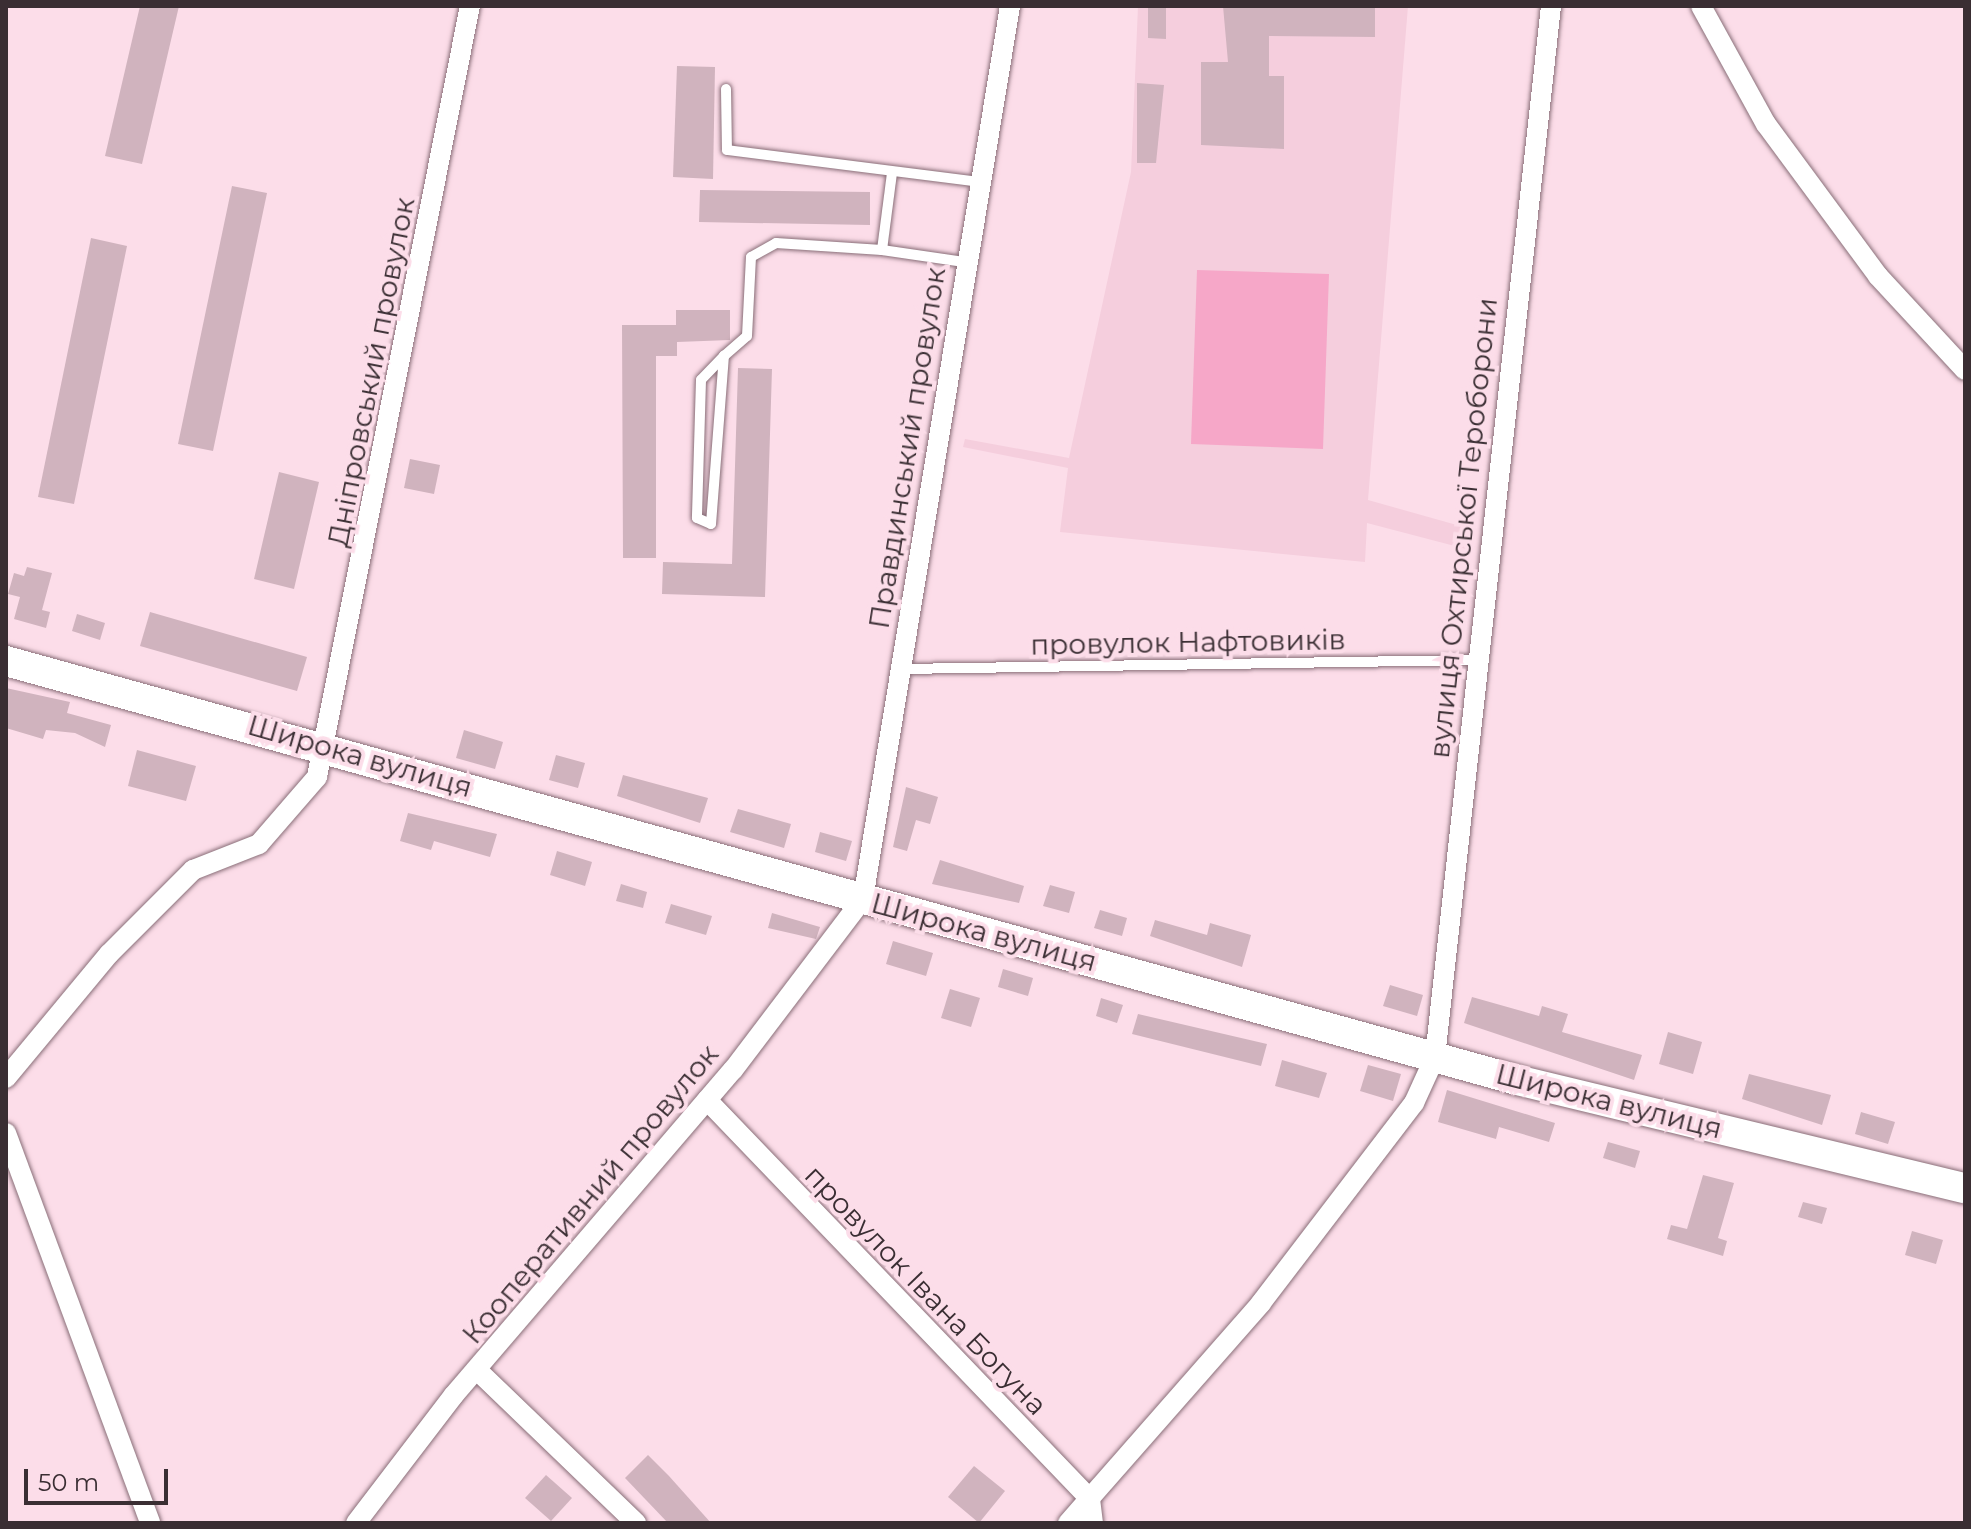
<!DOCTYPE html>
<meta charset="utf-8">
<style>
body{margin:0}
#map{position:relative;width:1971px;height:1529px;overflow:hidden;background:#fcdde9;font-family:Montserrat,sans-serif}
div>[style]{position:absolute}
.built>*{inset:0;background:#f5cedd}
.green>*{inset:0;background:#f6a7c8}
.building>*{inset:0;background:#d0b3be}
.roads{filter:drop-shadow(0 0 2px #896e78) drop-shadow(0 0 2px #896e78)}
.lane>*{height:10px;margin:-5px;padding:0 5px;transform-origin:5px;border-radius:5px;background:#fff}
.street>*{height:20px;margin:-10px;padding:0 10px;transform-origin:10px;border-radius:10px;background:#fff}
.secondary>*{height:30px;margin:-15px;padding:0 15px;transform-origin:15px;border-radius:15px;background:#fff}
span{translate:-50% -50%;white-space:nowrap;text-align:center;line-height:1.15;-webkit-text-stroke:8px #fcdde9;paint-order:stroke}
.street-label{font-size:28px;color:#3a2e33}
.frame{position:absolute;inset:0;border:8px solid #3a2e33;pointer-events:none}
.scale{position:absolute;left:24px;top:1469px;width:144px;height:36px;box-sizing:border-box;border:4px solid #3a2e33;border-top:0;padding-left:10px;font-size:24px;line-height:28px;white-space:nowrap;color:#3a2e33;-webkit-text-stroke:6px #fcdde9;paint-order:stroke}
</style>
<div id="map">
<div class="built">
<i style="clip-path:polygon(1138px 6px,1408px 6px,1368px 500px,1471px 529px,1470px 550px,1367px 523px,1365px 562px,1060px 532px,1068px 468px,963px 447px,965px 439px,1069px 458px,1131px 172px)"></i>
</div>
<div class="green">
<i style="clip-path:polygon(1197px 270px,1329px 274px,1323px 449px,1191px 444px)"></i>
</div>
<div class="building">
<i style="clip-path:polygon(140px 6px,179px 6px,142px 164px,105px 156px)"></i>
<i style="clip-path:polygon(1148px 6px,1166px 6px,1166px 39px,1148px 38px)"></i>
<i style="clip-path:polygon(1223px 6px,1375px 6px,1375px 37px,1269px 36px,1269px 76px,1284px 76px,1284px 149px,1201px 145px,1201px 62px,1228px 62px)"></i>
<i style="clip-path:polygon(677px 66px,715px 67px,713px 179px,673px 177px)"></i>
<i style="clip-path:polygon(1137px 83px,1164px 85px,1156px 163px,1137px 163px)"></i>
<i style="clip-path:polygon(232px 186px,267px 193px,213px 451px,178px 444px)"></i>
<i style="clip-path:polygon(700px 190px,870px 192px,870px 225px,699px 222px)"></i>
<i style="clip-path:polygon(91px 238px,127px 246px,74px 504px,38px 497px)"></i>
<i style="clip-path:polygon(676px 310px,730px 310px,730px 340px,677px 342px,677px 356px,656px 356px,656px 558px,623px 558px,622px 325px,676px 325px)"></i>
<i style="clip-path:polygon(738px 368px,772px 369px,765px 597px,662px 594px,663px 562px,732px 564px)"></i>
<i style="clip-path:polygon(410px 459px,440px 465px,434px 494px,404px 488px)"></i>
<i style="clip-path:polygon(279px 472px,319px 482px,294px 589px,254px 579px)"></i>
<i style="clip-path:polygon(27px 567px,52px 573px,42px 610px,50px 612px,46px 628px,14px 619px,20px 597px,8px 594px,14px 573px,24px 576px)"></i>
<i style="clip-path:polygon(150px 612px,307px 657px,297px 691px,140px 646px)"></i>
<i style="clip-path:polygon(77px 614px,105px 623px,100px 640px,72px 631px)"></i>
<i style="clip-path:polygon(6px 688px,70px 702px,67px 713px,111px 725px,105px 747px,75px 733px,46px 730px,43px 739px,6px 728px)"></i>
<i style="clip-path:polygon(464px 730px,503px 742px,495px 769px,456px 758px)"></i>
<i style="clip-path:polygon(137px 750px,196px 766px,186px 801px,128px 786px)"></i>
<i style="clip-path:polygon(556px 755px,585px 763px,578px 788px,549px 780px)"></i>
<i style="clip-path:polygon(623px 775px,708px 798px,700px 823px,617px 796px)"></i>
<i style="clip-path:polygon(906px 787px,938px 797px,930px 824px,916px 820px,907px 851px,893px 847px)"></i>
<i style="clip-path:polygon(738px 809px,791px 824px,784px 848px,730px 832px)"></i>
<i style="clip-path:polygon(408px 813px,497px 834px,490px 857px,434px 841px,431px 850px,400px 841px)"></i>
<i style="clip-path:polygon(820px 832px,852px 841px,846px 861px,815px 852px)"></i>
<i style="clip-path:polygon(557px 851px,592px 862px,585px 886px,550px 875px)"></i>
<i style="clip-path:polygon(940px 860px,1024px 886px,1019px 903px,932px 884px)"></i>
<i style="clip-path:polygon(621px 884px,647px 892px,643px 908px,616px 901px)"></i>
<i style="clip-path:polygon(1050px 885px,1075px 892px,1069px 913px,1043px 906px)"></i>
<i style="clip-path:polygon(671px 904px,712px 916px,706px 935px,665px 923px)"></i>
<i style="clip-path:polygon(1100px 910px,1127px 918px,1122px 936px,1094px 928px)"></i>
<i style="clip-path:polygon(772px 913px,820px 927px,816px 939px,768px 928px)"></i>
<i style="clip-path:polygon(1155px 920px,1207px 935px,1210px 923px,1251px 935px,1242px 967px,1150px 936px)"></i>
<i style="clip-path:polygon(893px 941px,933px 953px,926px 976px,886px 964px)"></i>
<i style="clip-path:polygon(1003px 969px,1033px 978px,1028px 996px,998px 987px)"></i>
<i style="clip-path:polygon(1390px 985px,1423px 995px,1417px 1016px,1383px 1006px)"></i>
<i style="clip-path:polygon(950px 989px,980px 998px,971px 1027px,941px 1018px)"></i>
<i style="clip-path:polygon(1472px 997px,1539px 1016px,1542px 1006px,1568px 1014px,1562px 1032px,1642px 1055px,1634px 1080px,1464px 1023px)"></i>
<i style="clip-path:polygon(1101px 998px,1123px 1005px,1117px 1023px,1096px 1016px)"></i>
<i style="clip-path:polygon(1138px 1014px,1267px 1044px,1261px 1066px,1132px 1034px)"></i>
<i style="clip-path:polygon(1668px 1032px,1702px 1042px,1693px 1074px,1659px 1064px)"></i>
<i style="clip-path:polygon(1282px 1060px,1327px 1073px,1319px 1098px,1275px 1086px)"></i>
<i style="clip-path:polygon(1368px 1065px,1401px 1074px,1393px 1101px,1360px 1091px)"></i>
<i style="clip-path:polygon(1749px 1074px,1831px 1095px,1822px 1125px,1742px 1099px)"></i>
<i style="clip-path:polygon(1447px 1090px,1555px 1123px,1549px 1142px,1499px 1127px,1496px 1139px,1438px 1122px)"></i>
<i style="clip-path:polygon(1861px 1112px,1895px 1122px,1888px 1144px,1855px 1134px)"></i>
<i style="clip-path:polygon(1608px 1142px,1640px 1151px,1635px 1168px,1603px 1158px)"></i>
<i style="clip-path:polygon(1703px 1175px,1734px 1183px,1718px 1238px,1727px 1241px,1723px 1256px,1667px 1239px,1671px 1225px,1687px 1229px)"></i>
<i style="clip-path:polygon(1803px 1202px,1827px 1208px,1822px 1224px,1798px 1217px)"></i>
<i style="clip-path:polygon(1912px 1231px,1943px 1240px,1936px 1264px,1905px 1255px)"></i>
<i style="clip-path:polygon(648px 1455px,669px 1476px,711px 1523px,668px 1523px,625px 1478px)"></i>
<i style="clip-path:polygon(974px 1466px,1005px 1491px,979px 1523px,948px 1497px)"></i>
<i style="clip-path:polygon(546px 1475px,572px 1498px,551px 1521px,525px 1498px)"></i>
</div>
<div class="roads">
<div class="lane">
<i style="left:726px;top:89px;width:61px;rotate:89.1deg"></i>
<i style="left:727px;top:150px;width:255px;rotate:7.2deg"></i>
<i style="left:882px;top:250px;width:83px;rotate:8.3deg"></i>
<i style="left:724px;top:356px;width:33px;rotate:134deg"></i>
<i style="left:701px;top:380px;width:138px;rotate:91.7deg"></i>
<i style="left:697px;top:518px;width:15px;rotate:23deg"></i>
<i style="left:711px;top:524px;width:169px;rotate:-85.6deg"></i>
<i style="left:724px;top:356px;width:30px;rotate:-41deg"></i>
<i style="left:747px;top:336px;width:79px;rotate:-87.1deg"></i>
<i style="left:751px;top:257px;width:29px;rotate:-29deg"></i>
<i style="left:776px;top:243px;width:106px;rotate:3.8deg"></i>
<i style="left:882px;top:250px;width:78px;rotate:-82.6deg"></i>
<i style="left:901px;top:669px;width:576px;rotate:-0.9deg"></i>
</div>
<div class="street">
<i style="left:1701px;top:6px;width:135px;rotate:61.2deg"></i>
<i style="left:1766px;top:124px;width:189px;rotate:53.6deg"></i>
<i style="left:1878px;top:276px;width:128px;rotate:47.2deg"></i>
<i style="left:6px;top:1078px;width:161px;rotate:-50.3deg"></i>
<i style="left:109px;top:954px;width:119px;rotate:-45deg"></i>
<i style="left:193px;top:870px;width:71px;rotate:-21.5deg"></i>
<i style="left:259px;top:844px;width:89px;rotate:-49.1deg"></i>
<i style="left:317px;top:777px;width:786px;rotate:-78.78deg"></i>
<i style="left:707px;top:1100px;width:553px;rotate:46.17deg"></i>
<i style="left:1090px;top:1499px;width:24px;rotate:83deg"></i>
<i style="left:6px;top:1133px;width:416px;rotate:69.7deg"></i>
<i style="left:477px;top:1370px;width:221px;rotate:43.9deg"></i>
<i style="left:356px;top:1523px;width:161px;rotate:-52.6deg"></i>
<i style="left:454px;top:1395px;width:428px;rotate:-49.4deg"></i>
<i style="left:733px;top:1070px;width:215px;rotate:-52.8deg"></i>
<i style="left:863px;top:899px;width:905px;rotate:-80.65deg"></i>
<i style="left:1068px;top:1523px;width:293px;rotate:-48.7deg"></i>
<i style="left:1261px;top:1303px;width:252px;rotate:-52.6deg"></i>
<i style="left:1414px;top:1103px;width:51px;rotate:-65.5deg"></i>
<i style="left:1435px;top:1057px;width:1057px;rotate:-83.7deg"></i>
</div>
<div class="secondary">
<i style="left:6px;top:661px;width:1568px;rotate:15.5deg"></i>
<i style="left:1517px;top:1080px;width:461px;rotate:13.6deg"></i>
</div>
</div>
<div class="street-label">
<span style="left:371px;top:372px;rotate:-79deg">Дніпровський провулок</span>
<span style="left:907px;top:448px;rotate:-81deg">Правдинський провулок</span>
<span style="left:1463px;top:528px;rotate:-84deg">вулиця Охтирської Тероборони</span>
<span style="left:1188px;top:642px;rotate:-1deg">провулок Нафтовиків</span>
<span style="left:360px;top:756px;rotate:16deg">Широка вулиця</span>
<span style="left:984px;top:932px;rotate:15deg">Широка вулиця</span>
<span style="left:1609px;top:1101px;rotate:14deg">Широка вулиця</span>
<span style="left:590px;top:1194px;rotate:-50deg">Кооперативний провулок</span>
<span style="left:926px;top:1290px;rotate:46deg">провулок Івана Богуна</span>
</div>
<div class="frame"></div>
<div class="scale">50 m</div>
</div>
